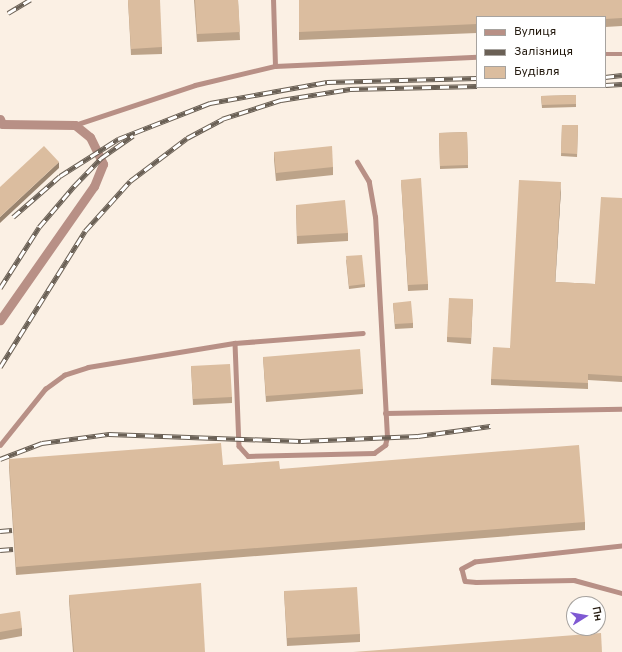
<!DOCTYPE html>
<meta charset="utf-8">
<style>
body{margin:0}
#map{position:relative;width:622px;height:652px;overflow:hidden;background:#fbf0e4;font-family:Overpass,sans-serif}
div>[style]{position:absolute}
.lane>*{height:4.5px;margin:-2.25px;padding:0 2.25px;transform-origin:2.25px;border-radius:2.25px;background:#b89086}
.street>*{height:9px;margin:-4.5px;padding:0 4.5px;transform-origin:4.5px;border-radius:4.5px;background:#b89086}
.rail>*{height:4.5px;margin-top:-2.25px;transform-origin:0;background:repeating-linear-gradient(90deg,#fff 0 9px,#6a6055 0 18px);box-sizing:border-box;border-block:1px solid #6a6055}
.wall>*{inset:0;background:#bca389}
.shaded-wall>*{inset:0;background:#99846f}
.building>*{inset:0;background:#dbbd9f}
span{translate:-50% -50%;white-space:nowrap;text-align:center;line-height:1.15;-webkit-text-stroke:4px #fff;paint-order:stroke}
.legend{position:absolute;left:476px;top:16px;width:130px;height:72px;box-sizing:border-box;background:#fff;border:1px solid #a7a39f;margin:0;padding:5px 7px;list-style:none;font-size:12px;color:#241a0f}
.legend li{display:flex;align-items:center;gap:8px;height:20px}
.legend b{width:20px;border:1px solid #a7a39f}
.north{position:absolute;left:566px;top:596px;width:40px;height:40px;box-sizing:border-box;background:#fff;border:1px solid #a7a39f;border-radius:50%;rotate:79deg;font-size:11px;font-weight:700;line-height:16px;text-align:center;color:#241a0f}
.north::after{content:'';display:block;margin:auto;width:14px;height:18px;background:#7f59d3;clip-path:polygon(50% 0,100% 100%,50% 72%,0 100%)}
</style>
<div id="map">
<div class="lane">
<i style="left:605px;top:54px;width:17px"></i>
<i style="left:275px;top:66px;width:202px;rotate:-2.6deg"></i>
<i style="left:75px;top:125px;width:126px;rotate:-18.4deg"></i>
<i style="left:195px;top:85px;width:82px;rotate:-13.4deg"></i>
<i style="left:275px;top:66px;width:66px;rotate:-91.7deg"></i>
<i style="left:235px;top:343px;width:103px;rotate:87.8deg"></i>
<i style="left:239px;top:446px;width:13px;rotate:48deg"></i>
<i style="left:248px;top:456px;width:126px;rotate:-1.4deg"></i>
<i style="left:374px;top:453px;width:14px;rotate:-36deg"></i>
<i style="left:385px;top:445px;width:8px;rotate:-76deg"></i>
<i style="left:387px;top:437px;width:220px;rotate:-93.1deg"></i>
<i style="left:375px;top:217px;width:36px;rotate:-100deg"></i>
<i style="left:369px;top:182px;width:23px;rotate:-121deg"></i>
<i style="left:385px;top:413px;width:237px;rotate:-1deg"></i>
<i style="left:0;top:445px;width:72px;rotate:-51.2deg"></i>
<i style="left:45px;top:389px;width:24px;rotate:-36deg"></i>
<i style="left:64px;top:375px;width:25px;rotate:-18deg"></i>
<i style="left:88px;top:367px;width:149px;rotate:-9.3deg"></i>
<i style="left:235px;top:343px;width:128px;rotate:-4.5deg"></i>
<i style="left:622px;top:546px;width:148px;rotate:173.8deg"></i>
<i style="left:475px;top:562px;width:15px;rotate:152deg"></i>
<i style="left:462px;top:569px;width:12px;rotate:76deg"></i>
<i style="left:465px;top:581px;width:11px;rotate:5deg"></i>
<i style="left:476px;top:582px;width:98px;rotate:-1.2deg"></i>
<i style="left:574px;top:580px;width:50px;rotate:15.2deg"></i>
</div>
<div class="street">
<i style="left:0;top:119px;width:5px;rotate:68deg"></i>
<i style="left:2px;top:124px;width:73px;rotate:0.8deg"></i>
<i style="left:75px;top:125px;width:19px;rotate:39deg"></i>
<i style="left:90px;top:137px;width:30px;rotate:64deg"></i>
<i style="left:103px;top:164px;width:24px;rotate:112deg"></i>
<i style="left:94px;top:186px;width:164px;rotate:125deg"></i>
</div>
<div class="rail">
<i style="left:8px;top:13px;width:26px;rotate:-31deg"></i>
<i style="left:605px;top:77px;width:17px;rotate:-7deg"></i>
<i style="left:605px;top:85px;width:17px;rotate:-3deg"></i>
<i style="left:13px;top:217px;width:62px;rotate:-41.1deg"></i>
<i style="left:60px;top:176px;width:69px;rotate:-32.5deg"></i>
<i style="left:118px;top:139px;width:99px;rotate:-21.4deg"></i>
<i style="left:210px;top:103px;width:119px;rotate:-10.2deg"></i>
<i style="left:327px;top:82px;width:150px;rotate:-1.5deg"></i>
<i style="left:0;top:288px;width:72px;rotate:-57.4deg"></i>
<i style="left:39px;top:227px;width:54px;rotate:-49.5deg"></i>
<i style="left:74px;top:186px;width:39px;rotate:-46deg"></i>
<i style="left:101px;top:158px;width:39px;rotate:-35deg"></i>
<i style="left:0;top:367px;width:160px;rotate:-58deg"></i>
<i style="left:85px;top:231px;width:67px;rotate:-48deg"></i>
<i style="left:130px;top:181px;width:71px;rotate:-37deg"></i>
<i style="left:187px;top:138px;width:40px;rotate:-28deg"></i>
<i style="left:222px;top:119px;width:62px;rotate:-17.9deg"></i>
<i style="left:281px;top:100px;width:70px;rotate:-9.1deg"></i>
<i style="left:350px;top:89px;width:127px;rotate:-1.4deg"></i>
<i style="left:0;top:459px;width:45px;rotate:-20.9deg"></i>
<i style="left:42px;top:443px;width:68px;rotate:-7.7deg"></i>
<i style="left:109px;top:434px;width:192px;rotate:2.1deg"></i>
<i style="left:301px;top:441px;width:117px;rotate:-2.4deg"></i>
<i style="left:418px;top:436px;width:73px;rotate:-7.9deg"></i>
<i style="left:0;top:531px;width:12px;rotate:-5deg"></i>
<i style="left:0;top:550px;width:13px;rotate:-4deg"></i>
</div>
<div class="wall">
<i style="clip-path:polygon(128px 0,162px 47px,162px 54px,131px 55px)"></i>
<i style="clip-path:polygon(194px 0,238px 0,240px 40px,197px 42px)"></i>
<i style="clip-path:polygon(299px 0,622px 0,622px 26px,605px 27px,605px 17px,477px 17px,477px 33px,299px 40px)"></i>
<i style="clip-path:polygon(576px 95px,576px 107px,542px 108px,541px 96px)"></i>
<i style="clip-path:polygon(562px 125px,578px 125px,577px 157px,561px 156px)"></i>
<i style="clip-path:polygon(467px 132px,468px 168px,440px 169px,439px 133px)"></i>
<i style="clip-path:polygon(274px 152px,333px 167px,333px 175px,276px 181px,274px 160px)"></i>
<i style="clip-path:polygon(401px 180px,428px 284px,428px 290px,408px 291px)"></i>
<i style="clip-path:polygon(561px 189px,555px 282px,595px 284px,622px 198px,622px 382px,588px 380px,588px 389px,491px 385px,491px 379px,510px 348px)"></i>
<i style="clip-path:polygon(296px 205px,348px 233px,348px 241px,297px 244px)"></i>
<i style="clip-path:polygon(346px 259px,365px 284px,365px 287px,349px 289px)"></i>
<i style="clip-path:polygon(473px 299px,471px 344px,447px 342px,447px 337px)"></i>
<i style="clip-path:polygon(393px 303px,413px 323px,413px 328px,395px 329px)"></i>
<i style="clip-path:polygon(263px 357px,363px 389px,363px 394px,266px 402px)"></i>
<i style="clip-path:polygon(191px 366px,232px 397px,232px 403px,193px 405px)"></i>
<i style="clip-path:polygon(9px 459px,223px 465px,280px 469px,585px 522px,585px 530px,16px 575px,9px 467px)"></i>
<i style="clip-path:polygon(284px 591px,360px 634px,360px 642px,287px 646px)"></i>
<i style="clip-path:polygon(69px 595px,205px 652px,73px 652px,69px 601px)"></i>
<i style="clip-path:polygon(0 614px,22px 628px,22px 636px,0 640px)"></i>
</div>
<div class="shaded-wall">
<i style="clip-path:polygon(59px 162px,59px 168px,0 223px,0 217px)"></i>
<i style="clip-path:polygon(561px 182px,561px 189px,555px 288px,555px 282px)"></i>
</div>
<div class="building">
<i style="clip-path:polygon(128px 0,160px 0,162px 47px,131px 49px)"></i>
<i style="clip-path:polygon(195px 0,238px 0,240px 32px,197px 34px)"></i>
<i style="clip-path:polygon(299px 0,622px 0,622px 18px,605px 19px,605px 17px,477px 17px,477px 24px,299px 32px)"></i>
<i style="clip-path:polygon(576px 95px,576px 104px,542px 105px,541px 96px)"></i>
<i style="clip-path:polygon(562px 125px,578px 125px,577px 154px,561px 153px)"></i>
<i style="clip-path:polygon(467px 132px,468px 165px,440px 166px,439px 133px)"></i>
<i style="clip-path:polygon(44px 146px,59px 162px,0 217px,0 187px)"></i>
<i style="clip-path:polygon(332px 146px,333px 167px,276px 173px,274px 152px)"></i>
<i style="clip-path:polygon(421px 178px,428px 284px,408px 285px,401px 180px)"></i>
<i style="clip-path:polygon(519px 180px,561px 182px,555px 282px,595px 284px,601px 197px,622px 198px,622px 376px,588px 374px,588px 383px,491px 379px,493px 347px,510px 348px)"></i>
<i style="clip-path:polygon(345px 200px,348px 233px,297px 236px,296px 205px)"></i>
<i style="clip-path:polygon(362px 255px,365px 284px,349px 286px,346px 256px)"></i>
<i style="clip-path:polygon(449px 298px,473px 299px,471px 338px,447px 337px)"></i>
<i style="clip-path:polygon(411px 301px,413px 323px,395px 324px,393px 303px)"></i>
<i style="clip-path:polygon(360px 349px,363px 389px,266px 396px,263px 357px)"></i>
<i style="clip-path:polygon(230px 364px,232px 397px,193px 399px,191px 366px)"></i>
<i style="clip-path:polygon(221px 443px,223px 465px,279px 461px,280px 469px,579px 445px,585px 522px,16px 567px,9px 459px)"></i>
<i style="clip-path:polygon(201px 583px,205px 652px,74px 652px,69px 595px)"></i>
<i style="clip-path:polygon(357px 587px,360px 634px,287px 638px,284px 591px)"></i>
<i style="clip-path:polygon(20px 611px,22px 628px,0 632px,0 614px)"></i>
<i style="clip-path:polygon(601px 633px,602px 652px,353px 652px)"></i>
</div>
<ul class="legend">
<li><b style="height:5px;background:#b89086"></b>Вулиця</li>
<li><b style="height:5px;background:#6a6055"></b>Залізниця</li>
<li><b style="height:11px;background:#dbbd9f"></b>Будівля</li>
</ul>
<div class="north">Пн</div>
</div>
